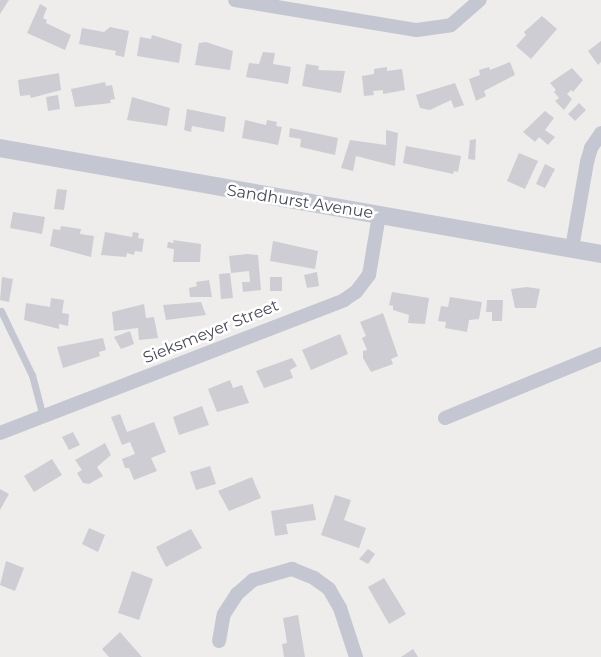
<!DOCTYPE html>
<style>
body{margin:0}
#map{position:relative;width:601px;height:657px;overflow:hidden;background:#eeedec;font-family:Montserrat,sans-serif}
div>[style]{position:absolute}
.building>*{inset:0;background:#cdcdd3}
.service>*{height:7px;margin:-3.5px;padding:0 3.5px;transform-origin:3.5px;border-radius:3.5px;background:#c4c6d1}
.minor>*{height:14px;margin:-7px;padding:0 7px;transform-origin:7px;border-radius:7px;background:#c4c6d1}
.tertiary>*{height:18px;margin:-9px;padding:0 9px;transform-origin:9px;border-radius:9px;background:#c4c6d1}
span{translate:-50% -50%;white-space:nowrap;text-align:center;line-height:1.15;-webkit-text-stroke:5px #fff;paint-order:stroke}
.street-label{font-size:16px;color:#464957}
</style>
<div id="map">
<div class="building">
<i style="clip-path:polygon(0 0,9px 0,0 14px)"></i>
<i style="clip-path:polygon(40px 4px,47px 8px,43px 18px,47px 20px,46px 23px,71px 35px,65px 50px,27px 33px)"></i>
<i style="clip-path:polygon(542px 16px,557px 29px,531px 59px,516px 46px,526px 35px,524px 32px)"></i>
<i style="clip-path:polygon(110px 27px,129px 31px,124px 57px,115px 55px,116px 51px,79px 44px,82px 28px,104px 32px)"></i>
<i style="clip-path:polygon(152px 35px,182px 44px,179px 63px,137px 56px,140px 37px,151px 39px)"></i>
<i style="clip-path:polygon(601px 41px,601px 62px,598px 65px,588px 51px)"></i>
<i style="clip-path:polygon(206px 42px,233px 51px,230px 70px,195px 65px,199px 43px)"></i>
<i style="clip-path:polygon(263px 52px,275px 53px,273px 64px,291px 67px,288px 84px,246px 77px,249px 63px,259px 64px)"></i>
<i style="clip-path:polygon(510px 62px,515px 75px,484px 91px,486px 96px,476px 101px,469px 79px,480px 75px,479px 70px,489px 67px,490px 70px)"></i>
<i style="clip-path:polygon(306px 64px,319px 66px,318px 70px,345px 71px,341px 93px,302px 86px)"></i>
<i style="clip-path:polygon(387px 67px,387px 71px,402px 69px,405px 90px,383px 94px,383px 90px,373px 91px,374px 95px,364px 96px,362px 76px,374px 74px,374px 69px)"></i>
<i style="clip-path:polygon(572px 68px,583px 80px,573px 92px,571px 90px,567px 94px,572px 99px,564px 110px,555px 101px,559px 98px,554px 92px,556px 90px,550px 83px)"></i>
<i style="clip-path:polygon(59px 73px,61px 90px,31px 98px,30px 95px,20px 96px,18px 80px)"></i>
<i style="clip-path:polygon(105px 82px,106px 86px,112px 85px,115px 99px,110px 100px,111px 103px,75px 107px,71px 89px)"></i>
<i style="clip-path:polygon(455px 83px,464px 105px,454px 108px,451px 100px,430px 110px,420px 108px,416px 95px)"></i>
<i style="clip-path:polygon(58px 95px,60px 109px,48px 111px,46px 97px)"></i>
<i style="clip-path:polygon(132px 97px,170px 108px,167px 126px,127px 120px)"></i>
<i style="clip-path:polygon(579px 103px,586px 110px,575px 121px,568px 114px)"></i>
<i style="clip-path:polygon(187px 109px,226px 117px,224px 132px,192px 126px,191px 132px,184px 130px)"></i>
<i style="clip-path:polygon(545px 111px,554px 118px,545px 130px,555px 137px,548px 145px,539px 137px,535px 142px,523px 132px)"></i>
<i style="clip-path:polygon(245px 120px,266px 125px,267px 120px,277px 122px,276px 126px,282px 127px,278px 145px,242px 138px)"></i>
<i style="clip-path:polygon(290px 128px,338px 138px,335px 155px,300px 147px,301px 139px,289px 137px)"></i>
<i style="clip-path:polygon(386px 130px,398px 133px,395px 166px,356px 156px,353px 171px,341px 168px,350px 140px,386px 145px)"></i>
<i style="clip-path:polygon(476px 139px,475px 160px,468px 159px,470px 140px)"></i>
<i style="clip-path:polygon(406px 146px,461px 156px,458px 172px,454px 171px,453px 174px,403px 163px)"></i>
<i style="clip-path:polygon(519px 153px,538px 161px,525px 189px,507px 181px)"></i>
<i style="clip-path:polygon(545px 164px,555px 169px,545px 188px,536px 184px)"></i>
<i style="clip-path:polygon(57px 189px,67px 190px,64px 210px,54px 209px)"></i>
<i style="clip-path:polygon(13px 212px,45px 217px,42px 234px,10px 228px)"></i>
<i style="clip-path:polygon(61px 226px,81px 229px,80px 234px,94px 236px,91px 257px,50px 246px,53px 229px,60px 230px)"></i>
<i style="clip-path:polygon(105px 232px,132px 237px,133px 232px,139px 233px,138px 238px,144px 239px,142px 252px,135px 251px,134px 255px,127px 253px,126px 257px,101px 255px)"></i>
<i style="clip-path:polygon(173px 240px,201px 244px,200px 262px,173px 262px,174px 249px,167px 248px,168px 242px,174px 243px)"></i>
<i style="clip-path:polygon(273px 241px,318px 251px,315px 269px,270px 261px)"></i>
<i style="clip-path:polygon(247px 254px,258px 255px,261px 290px,243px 292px,242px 282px,250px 282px,249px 271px,231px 273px,229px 256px)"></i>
<i style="clip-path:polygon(317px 272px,319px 286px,307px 288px,304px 275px)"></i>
<i style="clip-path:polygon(230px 273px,233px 298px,221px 299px,219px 274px)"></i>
<i style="clip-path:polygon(2px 277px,13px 279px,9px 302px,0 300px)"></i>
<i style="clip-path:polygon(270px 277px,282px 277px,282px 291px,270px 291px)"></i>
<i style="clip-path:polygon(209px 280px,212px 297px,190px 297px,189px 288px,197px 286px,196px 282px)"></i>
<i style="clip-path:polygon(527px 287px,540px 289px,536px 308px,515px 308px,511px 289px)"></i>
<i style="clip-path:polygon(392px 292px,429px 298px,425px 324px,408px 323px,409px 315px,393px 310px,393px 306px,389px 305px)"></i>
<i style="clip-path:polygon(450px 297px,482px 302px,479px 319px,469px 320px,467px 332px,445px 328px,446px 322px,438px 321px,441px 306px,448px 307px)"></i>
<i style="clip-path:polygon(51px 298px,64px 300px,62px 313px,69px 314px,68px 326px,59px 324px,59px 329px,24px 320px,26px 303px,50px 307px)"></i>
<i style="clip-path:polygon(487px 300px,503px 300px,502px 321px,492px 321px,492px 312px,486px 312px)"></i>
<i style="clip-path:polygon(201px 302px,206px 315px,166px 320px,163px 305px)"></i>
<i style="clip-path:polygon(144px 304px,146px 318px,154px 317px,158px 338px,139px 340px,138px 328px,114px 331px,112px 312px)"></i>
<i style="clip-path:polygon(383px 313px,398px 356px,391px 359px,393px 364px,371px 372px,363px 358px,363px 351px,367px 350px,362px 338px,366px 336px,360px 322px)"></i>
<i style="clip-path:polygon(130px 331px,134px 344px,121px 349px,114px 337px)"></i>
<i style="clip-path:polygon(340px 334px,348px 354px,311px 370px,302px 350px)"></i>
<i style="clip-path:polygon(103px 338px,106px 350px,99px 352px,100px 356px,63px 368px,57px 347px)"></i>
<i style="clip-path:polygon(292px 358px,297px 366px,290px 370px,293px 378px,264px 388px,256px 371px)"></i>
<i style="clip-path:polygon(230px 380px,233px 388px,242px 385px,249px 403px,217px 412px,208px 389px)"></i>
<i style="clip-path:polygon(202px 406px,209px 425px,179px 435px,173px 417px)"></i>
<i style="clip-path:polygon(120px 414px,127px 432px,154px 422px,166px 452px,151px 458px,157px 471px,134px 480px,129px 468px,125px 468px,122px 459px,135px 454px,130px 442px,122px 445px,111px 417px)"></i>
<i style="clip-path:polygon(73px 432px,80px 445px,69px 450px,62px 437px)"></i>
<i style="clip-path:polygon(105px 443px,111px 455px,97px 467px,103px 476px,89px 484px,83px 483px,77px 473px,82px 470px,75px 460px)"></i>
<i style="clip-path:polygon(52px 459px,62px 475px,34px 492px,24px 476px)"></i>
<i style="clip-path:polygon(210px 466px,216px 484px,196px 490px,190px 472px)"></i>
<i style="clip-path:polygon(252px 477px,261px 498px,229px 511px,218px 491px)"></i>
<i style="clip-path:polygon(0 489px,9px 494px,0 510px)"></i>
<i style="clip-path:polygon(335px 495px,351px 500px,344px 520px,366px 528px,359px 548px,321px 535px)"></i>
<i style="clip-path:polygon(313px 504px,316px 520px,286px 524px,288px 534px,275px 536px,271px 511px)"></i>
<i style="clip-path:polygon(89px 528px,105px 535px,98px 552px,82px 544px)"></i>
<i style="clip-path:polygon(191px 529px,202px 548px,166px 567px,156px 547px)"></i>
<i style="clip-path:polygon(368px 549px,375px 554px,368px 564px,359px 559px)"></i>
<i style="clip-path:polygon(6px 561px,24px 568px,15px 591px,0 585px)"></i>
<i style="clip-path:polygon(132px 571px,153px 579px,139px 620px,118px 613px)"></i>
<i style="clip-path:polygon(384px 578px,406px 614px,389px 624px,368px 587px)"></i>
<i style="clip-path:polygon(298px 615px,305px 657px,284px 657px,282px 644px,287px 643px,283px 618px)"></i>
<i style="clip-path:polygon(120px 632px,142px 657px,109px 657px,102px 649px)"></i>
<i style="clip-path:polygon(413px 649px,418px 657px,401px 657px)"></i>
</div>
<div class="service">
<i style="left:1px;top:311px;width:71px;rotate:64.2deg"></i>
<i style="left:32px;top:375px;width:43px;rotate:75.3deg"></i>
</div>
<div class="minor">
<i style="left:235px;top:0;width:184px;rotate:9.4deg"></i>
<i style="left:417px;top:30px;width:34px;rotate:-8deg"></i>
<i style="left:451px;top:25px;width:38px;rotate:-41deg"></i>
<i style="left:572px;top:248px;width:87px;rotate:-80.1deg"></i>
<i style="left:587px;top:162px;width:15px;rotate:-74deg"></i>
<i style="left:591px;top:148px;width:18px;rotate:-56deg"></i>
<i style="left:445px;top:418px;width:169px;rotate:-22.3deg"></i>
<i style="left:0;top:433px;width:369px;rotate:-21.1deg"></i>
<i style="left:344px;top:300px;width:14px;rotate:-34deg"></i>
<i style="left:356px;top:292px;width:21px;rotate:-53deg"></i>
<i style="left:369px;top:275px;width:61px;rotate:-80.5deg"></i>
<i style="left:219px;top:641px;width:27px;rotate:-80deg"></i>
<i style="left:224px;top:614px;width:24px;rotate:-57deg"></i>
<i style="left:237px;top:594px;width:21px;rotate:-41deg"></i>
<i style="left:253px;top:580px;width:41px;rotate:-15.8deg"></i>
<i style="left:292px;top:569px;width:24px;rotate:22deg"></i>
<i style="left:314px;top:578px;width:19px;rotate:36deg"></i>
<i style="left:329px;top:589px;width:22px;rotate:60deg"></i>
<i style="left:340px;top:608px;width:52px;rotate:71.9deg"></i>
</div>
<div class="tertiary">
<i style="left:0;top:148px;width:610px;rotate:10deg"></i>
</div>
<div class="street-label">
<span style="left:300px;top:202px;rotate:9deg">Sandhurst Avenue</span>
<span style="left:211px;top:332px;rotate:-22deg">Sieksmeyer Street</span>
</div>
</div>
